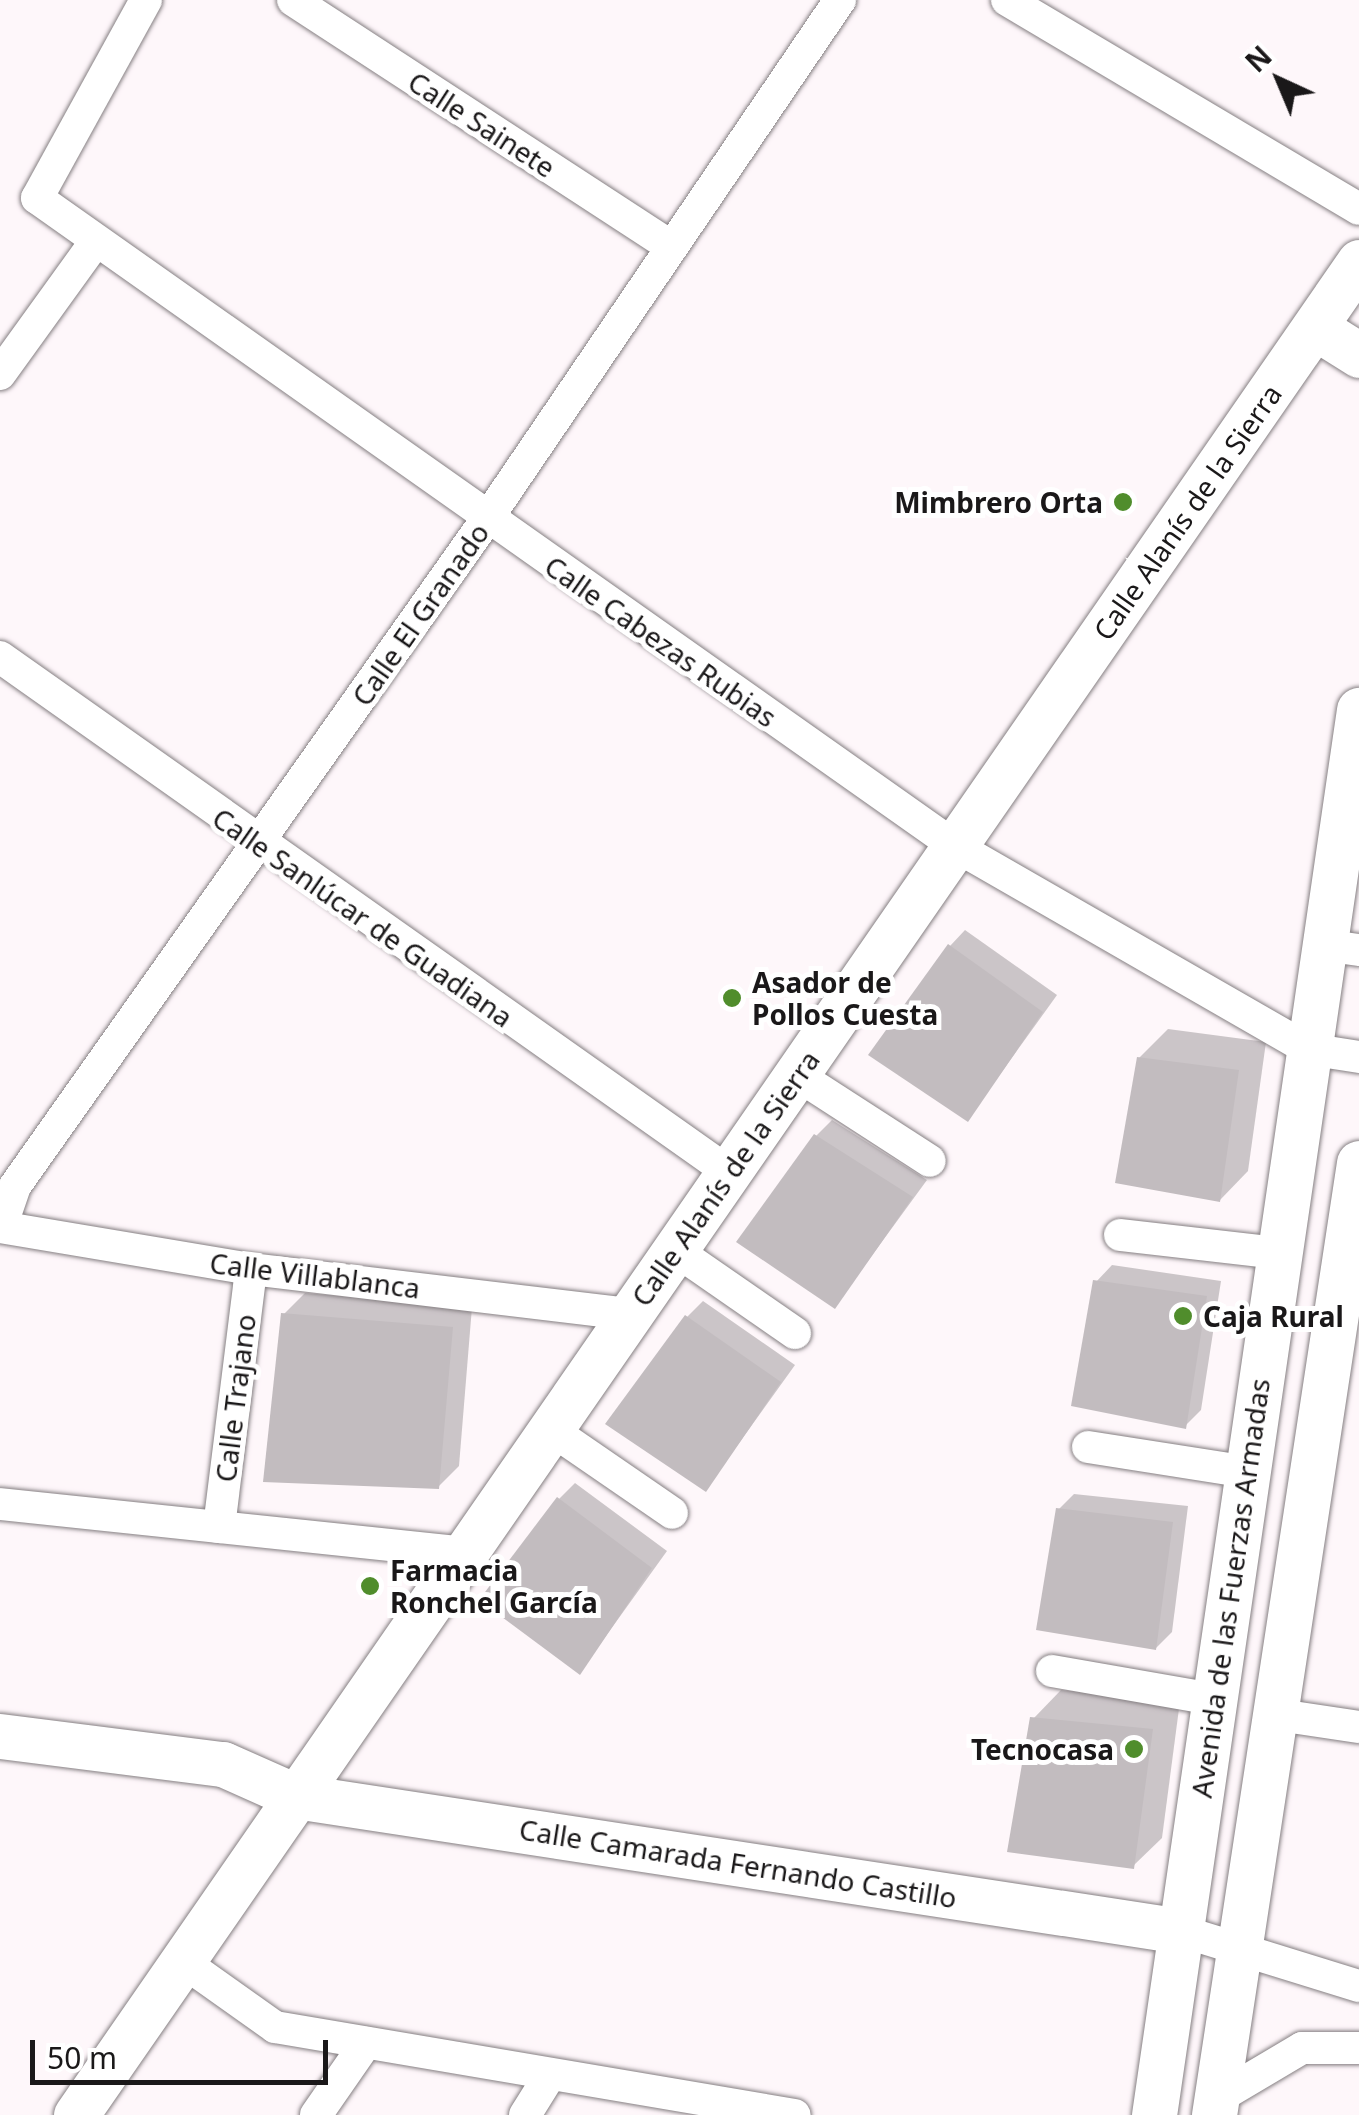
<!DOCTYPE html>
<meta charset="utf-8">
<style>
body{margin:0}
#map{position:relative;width:1359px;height:2115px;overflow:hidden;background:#fef7fa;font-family:"Noto Sans",sans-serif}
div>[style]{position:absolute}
.shadow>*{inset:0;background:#0003}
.building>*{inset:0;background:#c2bcbf}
.roads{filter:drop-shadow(0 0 2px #857f82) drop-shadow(0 0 2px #857f82)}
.street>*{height:32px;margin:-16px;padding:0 16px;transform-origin:16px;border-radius:16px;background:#fff}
.secondary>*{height:45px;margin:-22.5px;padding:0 22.5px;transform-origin:22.5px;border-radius:22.5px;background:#fff}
.dots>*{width:28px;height:28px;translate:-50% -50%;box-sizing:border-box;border:5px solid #fff;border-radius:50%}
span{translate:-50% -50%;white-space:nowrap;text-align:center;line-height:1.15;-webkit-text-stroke:10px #fff;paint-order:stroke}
.street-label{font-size:28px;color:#1a1819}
.poi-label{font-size:28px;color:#1a1819;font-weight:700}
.right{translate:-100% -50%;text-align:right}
.left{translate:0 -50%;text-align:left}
.north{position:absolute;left:1229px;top:30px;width:100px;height:100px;-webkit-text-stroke:8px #fff;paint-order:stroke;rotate:316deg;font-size:28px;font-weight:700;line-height:40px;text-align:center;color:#1a1819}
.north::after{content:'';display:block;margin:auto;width:35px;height:45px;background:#1a1819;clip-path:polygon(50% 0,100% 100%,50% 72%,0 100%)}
.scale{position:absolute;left:30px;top:2040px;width:298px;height:45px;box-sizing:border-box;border:5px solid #1a1819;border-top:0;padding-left:12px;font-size:30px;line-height:35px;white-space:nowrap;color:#1a1819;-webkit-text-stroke:8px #fff;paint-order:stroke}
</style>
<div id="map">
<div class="shadow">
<i style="clip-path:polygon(965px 930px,1057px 995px,968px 1119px,950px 946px)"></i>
<i style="clip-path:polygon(1168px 1029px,1266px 1042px,1248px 1171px,1220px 1200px,1139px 1058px)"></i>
<i style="clip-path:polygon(832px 1120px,927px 1180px,835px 1306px,816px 1136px)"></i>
<i style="clip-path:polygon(1112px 1265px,1221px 1281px,1201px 1410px,1185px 1426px,1096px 1282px)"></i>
<i style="clip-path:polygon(305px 1293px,472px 1307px,459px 1466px,438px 1487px,284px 1314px)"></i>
<i style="clip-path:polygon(703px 1301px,795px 1365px,706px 1489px,687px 1317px)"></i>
<i style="clip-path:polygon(575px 1483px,667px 1551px,580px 1672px,559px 1499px)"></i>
<i style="clip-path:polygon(1074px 1494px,1188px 1506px,1172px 1632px,1156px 1648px,1058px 1510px)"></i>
<i style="clip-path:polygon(1061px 1690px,1180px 1701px,1162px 1838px,1133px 1866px,1033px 1719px)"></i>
</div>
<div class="building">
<i style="clip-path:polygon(948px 944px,1043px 1012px,968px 1122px,868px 1055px)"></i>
<i style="clip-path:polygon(1137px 1057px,1239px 1070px,1220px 1202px,1115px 1183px)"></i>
<i style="clip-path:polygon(814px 1134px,913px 1197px,835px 1309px,736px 1242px)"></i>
<i style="clip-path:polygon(1093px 1280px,1207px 1296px,1186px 1429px,1071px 1406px)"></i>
<i style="clip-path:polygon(281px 1313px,453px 1327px,439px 1489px,263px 1482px)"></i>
<i style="clip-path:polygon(685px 1315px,781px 1382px,706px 1492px,605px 1424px)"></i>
<i style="clip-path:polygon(557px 1497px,652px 1568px,580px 1675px,479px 1600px)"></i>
<i style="clip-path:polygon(1056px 1508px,1173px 1522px,1156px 1650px,1036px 1630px)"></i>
<i style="clip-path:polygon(1030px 1717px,1153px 1729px,1134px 1869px,1007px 1852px)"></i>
</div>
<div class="roads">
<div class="street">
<i style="left:146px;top:0;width:226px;rotate:118.8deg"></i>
<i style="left:37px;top:198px;width:1124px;rotate:35.22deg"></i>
<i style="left:955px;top:846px;width:407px;rotate:29.9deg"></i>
<i style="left:1308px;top:1049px;width:52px;rotate:8.9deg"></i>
<i style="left:293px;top:0;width:452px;rotate:33.1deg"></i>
<i style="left:1007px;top:0;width:409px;rotate:30.7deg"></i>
<i style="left:0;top:374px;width:164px;rotate:-54.2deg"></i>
<i style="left:0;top:657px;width:894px;rotate:35.25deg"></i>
<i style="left:1323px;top:945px;width:36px;rotate:8deg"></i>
<i style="left:797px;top:1075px;width:158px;rotate:32.9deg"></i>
<i style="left:0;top:1227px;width:254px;rotate:9.5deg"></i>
<i style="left:251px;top:1269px;width:383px;rotate:6.8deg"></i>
<i style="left:1px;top:1227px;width:43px;rotate:-71.1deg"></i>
<i style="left:15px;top:1186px;width:817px;rotate:-54.72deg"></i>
<i style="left:487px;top:519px;width:628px;rotate:-55.78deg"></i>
<i style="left:1120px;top:1235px;width:159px;rotate:6.5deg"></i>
<i style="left:675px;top:1250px;width:146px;rotate:34.7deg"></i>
<i style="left:550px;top:1429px;width:148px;rotate:34.5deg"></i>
<i style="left:1088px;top:1447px;width:161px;rotate:8.9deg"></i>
<i style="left:0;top:1504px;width:467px;rotate:6deg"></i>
<i style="left:219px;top:1527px;width:260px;rotate:-82.9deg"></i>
<i style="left:1052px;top:1671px;width:163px;rotate:9.9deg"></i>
<i style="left:1272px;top:1714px;width:88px;rotate:8.5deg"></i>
<i style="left:1181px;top:1931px;width:186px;rotate:17.2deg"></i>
<i style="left:182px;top:1961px;width:114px;rotate:35.4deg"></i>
<i style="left:275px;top:2027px;width:527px;rotate:9.61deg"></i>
<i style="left:1216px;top:2099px;width:100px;rotate:-30.7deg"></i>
<i style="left:1302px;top:2048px;width:57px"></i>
<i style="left:316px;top:2115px;width:88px;rotate:-55.2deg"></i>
<i style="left:525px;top:2115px;width:47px;rotate:-58deg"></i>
</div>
<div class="secondary">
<i style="left:1316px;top:328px;width:51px;rotate:32.1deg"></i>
<i style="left:0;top:1736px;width:225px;rotate:7.2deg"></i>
<i style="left:223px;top:1764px;width:79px;rotate:24deg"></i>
<i style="left:295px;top:1796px;width:896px;rotate:8.66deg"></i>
<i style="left:76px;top:2115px;width:2254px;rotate:-55.3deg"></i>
<i style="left:1154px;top:2115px;width:1420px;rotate:-81.7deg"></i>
<i style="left:1214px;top:2115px;width:963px;rotate:-81.34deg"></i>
</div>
</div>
<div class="dots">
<i style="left:1123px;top:502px;background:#508d2c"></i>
<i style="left:732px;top:998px;background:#508d2c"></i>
<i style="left:1183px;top:1316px;background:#508d2c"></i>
<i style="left:370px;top:1586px;background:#508d2c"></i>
<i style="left:1134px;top:1749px;background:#508d2c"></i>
</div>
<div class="street-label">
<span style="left:482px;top:124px;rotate:33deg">Calle Sainete</span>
<span style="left:1187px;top:512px;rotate:-55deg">Calle Alanís de la Sierra</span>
<span style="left:420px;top:614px;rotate:-55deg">Calle El Granado</span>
<span style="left:661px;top:641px;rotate:35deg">Calle Cabezas Rubias</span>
<span style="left:363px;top:917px;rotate:35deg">Calle Sanlúcar de Guadiana</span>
<span style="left:725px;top:1178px;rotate:-55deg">Calle Alanís de la Sierra</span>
<span style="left:315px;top:1275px;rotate:7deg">Calle Villablanca</span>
<span style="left:235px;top:1398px;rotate:-83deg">Calle Trajano</span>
<span style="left:1230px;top:1588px;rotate:-82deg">Avenida de las Fuerzas Armadas</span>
<span style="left:738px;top:1863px;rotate:9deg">Calle Camarada Fernando Castillo</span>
</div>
<div class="poi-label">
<span class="right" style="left:1103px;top:502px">Mimbrero Orta</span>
<span class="left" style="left:752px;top:998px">Asador de<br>Pollos Cuesta</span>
<span class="left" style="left:1203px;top:1316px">Caja Rural</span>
<span class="left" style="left:390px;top:1586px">Farmacia<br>Ronchel García</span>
<span class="right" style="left:1114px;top:1749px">Tecnocasa</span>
</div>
<div class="north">N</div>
<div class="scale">50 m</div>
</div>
